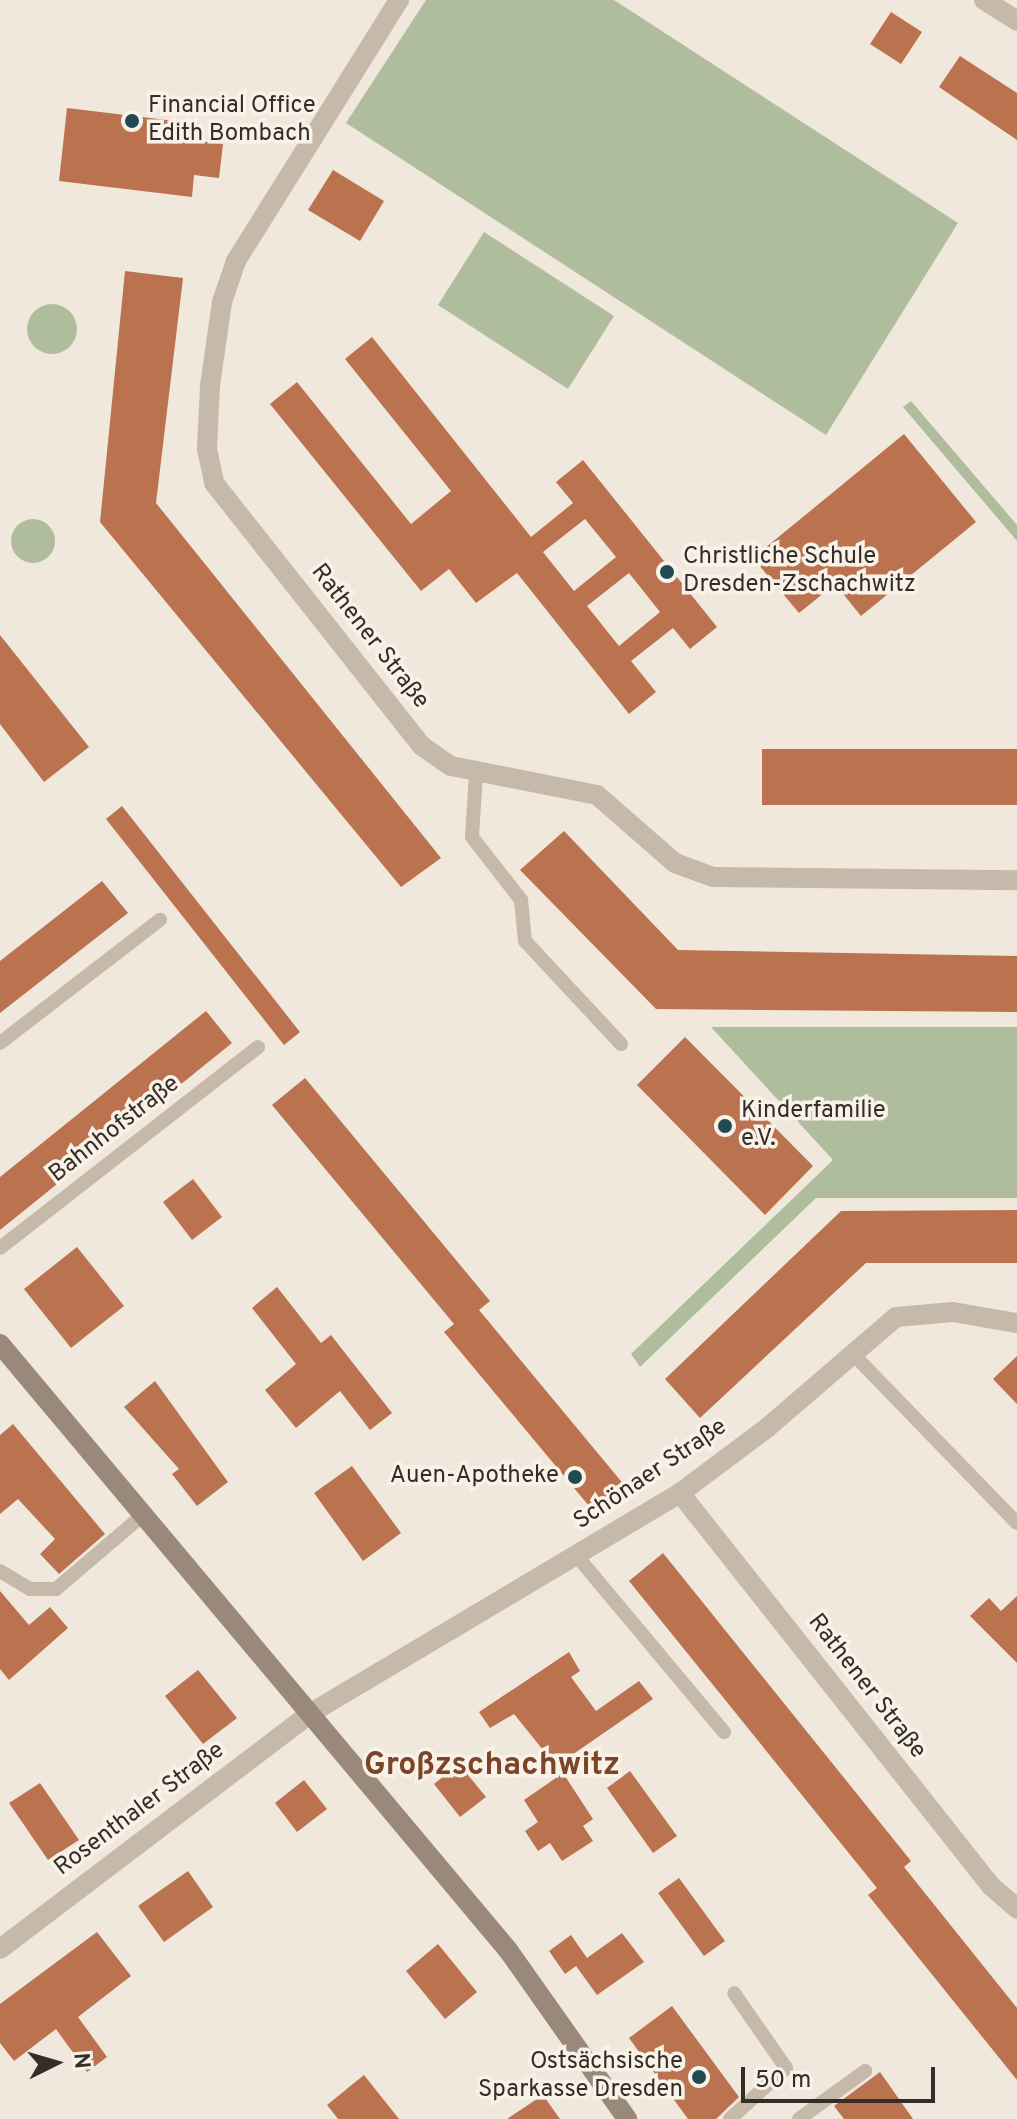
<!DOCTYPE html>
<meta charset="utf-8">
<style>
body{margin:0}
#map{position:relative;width:1017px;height:2119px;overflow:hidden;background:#f0e8dc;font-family:Overpass,sans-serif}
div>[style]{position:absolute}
.green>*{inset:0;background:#b0bd9d}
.round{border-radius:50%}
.building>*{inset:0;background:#bb734f}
.lane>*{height:14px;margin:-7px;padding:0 7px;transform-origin:7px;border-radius:7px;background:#c7b9a9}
.street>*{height:20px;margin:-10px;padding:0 10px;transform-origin:10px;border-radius:10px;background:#c7b9a9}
.secondary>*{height:20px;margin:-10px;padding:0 10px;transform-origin:10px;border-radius:10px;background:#9a897b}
.dots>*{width:22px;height:22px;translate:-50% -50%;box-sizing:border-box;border:4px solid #f8f2e8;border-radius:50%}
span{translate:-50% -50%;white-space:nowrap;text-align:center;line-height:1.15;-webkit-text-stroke:7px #f8f2e8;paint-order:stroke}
.poi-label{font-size:24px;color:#342d28}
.left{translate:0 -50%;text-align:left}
.right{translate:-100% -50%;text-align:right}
.street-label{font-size:24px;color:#342d28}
.district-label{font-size:32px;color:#7c4428;font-weight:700}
.north{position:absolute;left:16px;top:2023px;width:80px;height:80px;-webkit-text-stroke:6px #f8f2e8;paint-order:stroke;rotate:85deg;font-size:22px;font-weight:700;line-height:32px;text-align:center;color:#342d28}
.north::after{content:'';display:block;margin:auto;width:28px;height:36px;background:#342d28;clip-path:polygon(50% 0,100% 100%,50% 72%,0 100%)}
.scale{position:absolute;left:741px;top:2067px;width:194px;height:36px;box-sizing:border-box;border:4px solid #342d28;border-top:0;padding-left:10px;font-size:24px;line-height:28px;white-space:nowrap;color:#342d28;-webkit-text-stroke:6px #f8f2e8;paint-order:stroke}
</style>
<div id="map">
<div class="green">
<i style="clip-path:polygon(426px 0,614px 0,958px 223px,826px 435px,346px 123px)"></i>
<i style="clip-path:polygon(484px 232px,614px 316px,568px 389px,438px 305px)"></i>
<i class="round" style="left:27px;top:304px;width:50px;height:50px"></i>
<i style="clip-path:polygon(911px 401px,1017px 525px,1017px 541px,903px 407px)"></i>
<i class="round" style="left:11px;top:519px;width:44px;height:44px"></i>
<i style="clip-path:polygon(711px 1027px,1017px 1027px,1017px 1198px,816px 1198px,640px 1367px,631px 1354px,833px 1160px)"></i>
</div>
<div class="building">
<i style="clip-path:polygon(891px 12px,922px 32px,901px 64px,870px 44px)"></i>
<i style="clip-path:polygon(960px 56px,1017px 93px,1017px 140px,939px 87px)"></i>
<i style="clip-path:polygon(67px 108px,200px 124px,198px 141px,223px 144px,219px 178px,194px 175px,192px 197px,59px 181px)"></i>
<i style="clip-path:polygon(333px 170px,384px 201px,360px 241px,308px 210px)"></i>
<i style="clip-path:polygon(125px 271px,183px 278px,156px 503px,441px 858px,401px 887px,100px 522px)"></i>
<i style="clip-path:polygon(evenodd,372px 337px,531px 537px,573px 503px,556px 482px,583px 460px,717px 627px,690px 649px,673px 628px,631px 661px,656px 692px,629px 714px,517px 573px,476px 603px,449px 569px,421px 591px,270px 404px,297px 382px,411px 524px,451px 491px,345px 359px,372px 337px,585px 519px,616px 557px,574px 591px,543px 552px,585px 519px,372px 337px,629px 573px,660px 612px,619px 646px,587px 606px,629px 573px)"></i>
<i style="clip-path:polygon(904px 434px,976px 522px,861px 616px,835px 584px,799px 613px,753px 558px)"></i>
<i style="clip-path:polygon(0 635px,89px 747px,44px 782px,0 724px)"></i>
<i style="clip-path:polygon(762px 749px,1017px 749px,1017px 805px,762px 805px)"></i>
<i style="clip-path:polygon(122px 806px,300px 1032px,284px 1045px,106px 819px)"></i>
<i style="clip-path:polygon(564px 831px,678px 950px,1017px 956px,1017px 1012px,656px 1009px,520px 870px)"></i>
<i style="clip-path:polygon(102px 881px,128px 913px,0 1013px,0 961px)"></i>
<i style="clip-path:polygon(206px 1011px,232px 1043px,0 1230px,0 1177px)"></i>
<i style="clip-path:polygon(685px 1037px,813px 1166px,765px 1215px,637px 1085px)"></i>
<i style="clip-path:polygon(305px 1078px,490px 1301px,479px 1310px,630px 1492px,599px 1518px,444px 1332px,454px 1324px,272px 1105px)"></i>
<i style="clip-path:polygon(193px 1179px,222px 1217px,192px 1240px,163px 1202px)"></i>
<i style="clip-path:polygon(1017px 1210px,1017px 1263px,866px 1263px,700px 1418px,665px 1379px,841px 1211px)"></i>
<i style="clip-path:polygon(77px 1247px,124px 1306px,71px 1348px,24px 1289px)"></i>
<i style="clip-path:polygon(277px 1287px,321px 1343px,331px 1335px,392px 1413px,370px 1430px,340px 1391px,296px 1428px,265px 1390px,296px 1364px,252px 1308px)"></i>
<i style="clip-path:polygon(1017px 1356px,1017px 1404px,993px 1379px)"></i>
<i style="clip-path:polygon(155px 1381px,228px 1482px,197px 1506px,172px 1474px,179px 1469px,124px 1407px)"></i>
<i style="clip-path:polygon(13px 1424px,105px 1534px,59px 1574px,40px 1554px,55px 1539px,18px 1499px,0 1514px,0 1435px)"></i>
<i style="clip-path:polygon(352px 1466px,401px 1533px,363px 1561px,314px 1493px)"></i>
<i style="clip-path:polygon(663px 1553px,911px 1861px,904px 1867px,1017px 2008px,1017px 2080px,868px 1895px,877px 1888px,629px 1581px)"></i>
<i style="clip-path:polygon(0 1591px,29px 1625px,50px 1607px,68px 1628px,9px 1680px,0 1669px)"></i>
<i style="clip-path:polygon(1017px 1596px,1017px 1663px,970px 1616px,989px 1598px,1001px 1611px)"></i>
<i style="clip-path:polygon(569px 1652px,580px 1671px,571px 1677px,596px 1711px,639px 1681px,653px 1699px,556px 1766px,514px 1714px,490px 1728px,479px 1712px)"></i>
<i style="clip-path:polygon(198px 1670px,237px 1718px,203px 1744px,165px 1696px)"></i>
<i style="clip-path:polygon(459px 1764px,486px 1797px,460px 1817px,434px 1784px)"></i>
<i style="clip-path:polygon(630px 1771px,677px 1836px,653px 1853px,607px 1788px)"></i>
<i style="clip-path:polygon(563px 1773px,593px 1819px,583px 1826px,593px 1841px,562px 1861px,550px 1843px,538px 1851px,525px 1831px,538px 1822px,524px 1800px)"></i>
<i style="clip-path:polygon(304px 1780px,327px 1809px,297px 1832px,275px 1803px)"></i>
<i style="clip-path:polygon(40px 1783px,79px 1840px,48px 1860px,9px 1803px)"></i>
<i style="clip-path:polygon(188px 1871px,213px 1907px,164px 1942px,138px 1906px)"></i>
<i style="clip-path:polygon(679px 1878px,725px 1941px,704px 1956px,658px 1893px)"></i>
<i style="clip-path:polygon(97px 1932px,131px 1976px,78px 2017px,107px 2057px,87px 2072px,56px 2029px,14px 2061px,0 2043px,0 2004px)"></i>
<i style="clip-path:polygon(622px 1933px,644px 1962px,597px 1995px,576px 1966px,565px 1974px,549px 1951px,571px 1935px,587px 1958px)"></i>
<i style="clip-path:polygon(438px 1944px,477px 1992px,445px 2019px,406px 1971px)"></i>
<i style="clip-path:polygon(672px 2006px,739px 2097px,716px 2119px,688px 2119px,629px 2038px)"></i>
<i style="clip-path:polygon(880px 2072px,913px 2119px,844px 2119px,834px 2106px)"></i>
<i style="clip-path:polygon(364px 2075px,399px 2119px,338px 2119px,327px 2105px)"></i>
<i style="clip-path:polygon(543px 2095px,560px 2119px,507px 2119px)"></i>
</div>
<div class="lane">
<i style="left:476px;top:773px;width:64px;rotate:93.6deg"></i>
<i style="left:472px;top:837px;width:80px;rotate:52.1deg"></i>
<i style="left:521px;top:900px;width:41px;rotate:84.4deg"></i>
<i style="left:525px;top:941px;width:141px;rotate:47deg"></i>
<i style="left:0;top:1043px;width:202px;rotate:-37.6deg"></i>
<i style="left:0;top:1248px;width:327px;rotate:-37.9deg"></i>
<i style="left:853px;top:1354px;width:235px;rotate:45.9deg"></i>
<i style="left:576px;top:1555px;width:231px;rotate:50.1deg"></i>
<i style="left:0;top:1571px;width:35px;rotate:31deg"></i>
<i style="left:30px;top:1589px;width:26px"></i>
<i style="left:56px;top:1589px;width:116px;rotate:-40.4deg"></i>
<i style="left:730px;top:2119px;width:76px;rotate:-42.3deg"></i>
<i style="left:786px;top:2068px;width:91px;rotate:-124.7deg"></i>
<i style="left:799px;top:2119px;width:82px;rotate:-36deg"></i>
</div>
<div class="street">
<i style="left:399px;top:0;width:308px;rotate:122deg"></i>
<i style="left:236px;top:261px;width:43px;rotate:108.9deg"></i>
<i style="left:222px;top:302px;width:84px;rotate:98.2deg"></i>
<i style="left:210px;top:385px;width:64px;rotate:92.7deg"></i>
<i style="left:207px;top:449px;width:35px;rotate:78deg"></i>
<i style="left:214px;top:483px;width:335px;rotate:51.7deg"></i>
<i style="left:422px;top:746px;width:35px;rotate:35deg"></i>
<i style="left:451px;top:766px;width:149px;rotate:11.2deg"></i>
<i style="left:597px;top:795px;width:103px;rotate:41.1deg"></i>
<i style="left:675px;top:863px;width:40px;rotate:20.2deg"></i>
<i style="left:713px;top:877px;width:304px;rotate:0.6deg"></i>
<i style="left:984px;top:0;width:39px;rotate:32deg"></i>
<i style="left:680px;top:1493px;width:501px;rotate:51.64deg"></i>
<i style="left:991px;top:1886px;width:35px;rotate:41deg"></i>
<i style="left:0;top:1949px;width:390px;rotate:-37.2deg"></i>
<i style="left:311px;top:1713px;width:430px;rotate:-30.8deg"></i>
<i style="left:680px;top:1493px;width:109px;rotate:-36.8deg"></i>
<i style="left:767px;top:1428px;width:170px;rotate:-40.7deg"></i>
<i style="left:896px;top:1317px;width:57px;rotate:-5deg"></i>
<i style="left:953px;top:1312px;width:65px;rotate:9.8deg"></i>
</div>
<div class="secondary">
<i style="left:0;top:1344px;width:791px;rotate:50.03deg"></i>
<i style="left:508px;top:1950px;width:207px;rotate:54.8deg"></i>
</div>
<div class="dots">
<i style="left:132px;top:121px;background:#214b52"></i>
<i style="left:667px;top:572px;background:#214b52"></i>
<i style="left:725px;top:1126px;background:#214b52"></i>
<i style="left:575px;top:1477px;background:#214b52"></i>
<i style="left:699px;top:2077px;background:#214b52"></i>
</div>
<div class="poi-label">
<span class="left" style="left:148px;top:121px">Financial Office<br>Edith Bombach</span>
<span class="left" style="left:683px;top:572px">Christliche Schule<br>Dresden-Zschachwitz</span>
<span class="left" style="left:741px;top:1126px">Kinderfamilie<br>e.V.</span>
<span class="right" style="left:559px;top:1477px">Auen-Apotheke</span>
<span class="right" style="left:683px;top:2077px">Ostsächsische<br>Sparkasse Dresden</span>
</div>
<div class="street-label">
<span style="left:369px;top:637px;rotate:52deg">Rathener Straße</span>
<span style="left:115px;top:1130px;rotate:-38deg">Bahnhofstraße</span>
<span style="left:651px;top:1475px;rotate:-34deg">Schönaer Straße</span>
<span style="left:866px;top:1687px;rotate:52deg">Rathener Straße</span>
<span style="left:140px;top:1810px;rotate:-37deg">Rosenthaler Straße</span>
</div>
<div class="district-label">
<span style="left:492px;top:1766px">Großzschachwitz</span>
</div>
<div class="north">N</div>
<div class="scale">50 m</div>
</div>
